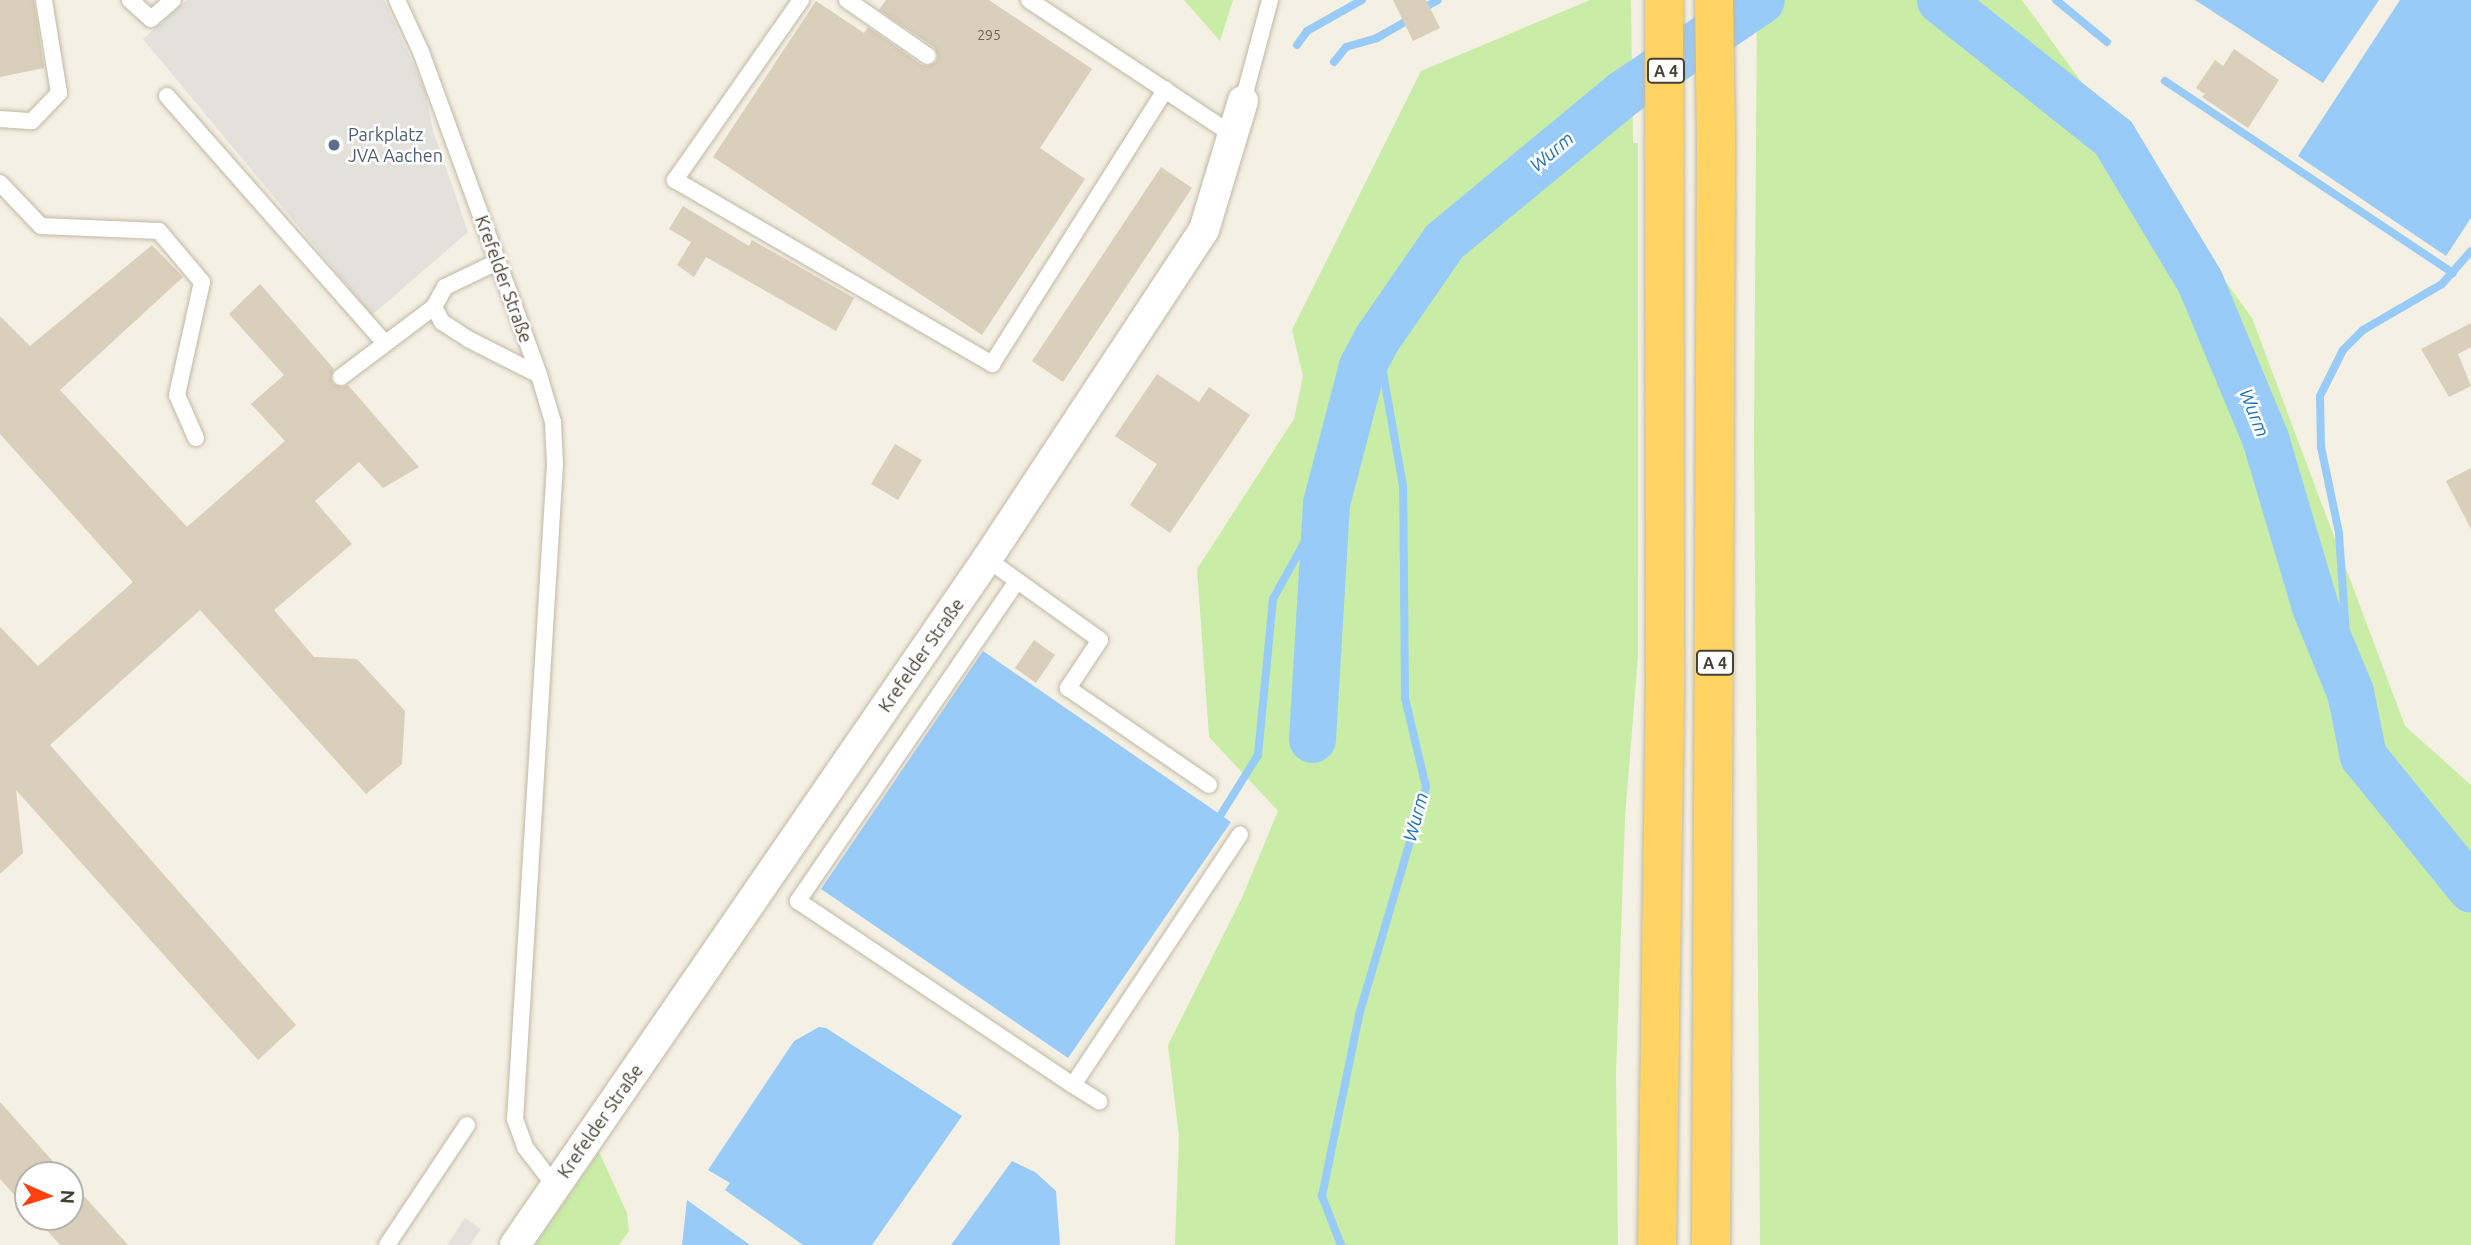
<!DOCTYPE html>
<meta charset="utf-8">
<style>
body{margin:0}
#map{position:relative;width:2471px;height:1245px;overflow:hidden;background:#f4f0e3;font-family:Ubuntu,sans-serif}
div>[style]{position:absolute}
.green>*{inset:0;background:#c9eda7}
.parking>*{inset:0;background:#e3e1dc}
.water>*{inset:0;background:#98cbf8}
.stream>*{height:8px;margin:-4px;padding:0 4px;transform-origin:4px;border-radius:4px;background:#98cbf8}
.river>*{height:47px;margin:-23.5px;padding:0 23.5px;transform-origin:23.5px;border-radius:23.5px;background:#98cbf8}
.building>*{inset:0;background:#d9cfba}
.roads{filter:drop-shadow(0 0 2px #c0b8a5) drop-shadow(0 0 2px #c0b8a5)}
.service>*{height:16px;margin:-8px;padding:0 8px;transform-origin:8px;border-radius:8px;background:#fff}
.minor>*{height:30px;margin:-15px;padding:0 15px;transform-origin:15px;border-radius:15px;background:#fff}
.motorway>*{height:38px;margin:-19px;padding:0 19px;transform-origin:19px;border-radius:19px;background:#ffd463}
.dots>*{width:19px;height:19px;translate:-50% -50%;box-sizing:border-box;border:4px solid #fff;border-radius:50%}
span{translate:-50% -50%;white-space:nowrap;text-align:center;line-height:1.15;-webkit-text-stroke:5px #fff;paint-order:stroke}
.number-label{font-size:14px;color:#6b6455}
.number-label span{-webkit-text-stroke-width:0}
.shield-label span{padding:2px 5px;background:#fff;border:2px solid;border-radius:5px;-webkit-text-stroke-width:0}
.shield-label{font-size:16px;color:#464033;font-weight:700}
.service-label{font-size:18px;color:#4e5e75}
.left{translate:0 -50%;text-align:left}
.street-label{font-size:18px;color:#464033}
.water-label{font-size:19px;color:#2172bd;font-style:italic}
.north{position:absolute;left:14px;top:1161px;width:70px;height:70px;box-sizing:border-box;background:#fff;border:2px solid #b5b3ad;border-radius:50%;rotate:93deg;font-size:19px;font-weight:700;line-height:28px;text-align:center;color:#464033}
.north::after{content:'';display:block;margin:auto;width:24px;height:32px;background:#ff410f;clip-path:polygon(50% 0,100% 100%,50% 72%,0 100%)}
</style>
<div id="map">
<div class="green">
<i style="clip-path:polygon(1184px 0,1233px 0,1220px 41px)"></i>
<i style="clip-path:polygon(1590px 0,1631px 0,1633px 143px,1638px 143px,1638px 656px,1625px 818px,1616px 1073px,1618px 1245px,1175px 1245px,1179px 1137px,1168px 1045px,1241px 900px,1278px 811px,1209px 737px,1197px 569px,1294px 419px,1303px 376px,1292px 330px,1421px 71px)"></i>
<i style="clip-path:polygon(1757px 0,2022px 0,2252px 318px,2405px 726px,2471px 785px,2471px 1245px,1760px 1245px,1754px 441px)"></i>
<i style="clip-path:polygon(599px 1152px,627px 1213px,629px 1231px,619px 1245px,535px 1245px)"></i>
</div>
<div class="parking">
<i style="clip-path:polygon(187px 0,384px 0,425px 90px,433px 130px,468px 232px,372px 315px,143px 39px)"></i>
<i style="clip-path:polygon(465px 1218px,481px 1229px,470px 1245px,447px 1245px)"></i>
</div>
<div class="water">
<i style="clip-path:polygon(2195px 0,2379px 0,2323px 83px)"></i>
<i style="clip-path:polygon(2400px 0,2471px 0,2471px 218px,2446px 256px,2298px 156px)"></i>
<i style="clip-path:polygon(983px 651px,1231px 822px,1068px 1058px,821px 889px)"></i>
<i style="clip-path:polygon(819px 1027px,826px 1028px,962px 1116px,872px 1245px,803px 1245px,725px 1190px,730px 1183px,708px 1170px,794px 1041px)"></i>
<i style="clip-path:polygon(1012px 1161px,1035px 1172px,1056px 1191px,1060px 1245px,951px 1245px)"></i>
<i style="clip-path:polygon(687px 1200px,750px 1245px,682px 1245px)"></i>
</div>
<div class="stream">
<i style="left:2056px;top:0;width:66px;rotate:39.5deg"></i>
<i style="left:1429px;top:5px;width:10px;rotate:-29deg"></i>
<i style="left:1297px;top:45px;width:17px;rotate:-54deg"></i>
<i style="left:1307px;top:31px;width:63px;rotate:-29.4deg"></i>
<i style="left:1334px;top:62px;width:19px;rotate:-51deg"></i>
<i style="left:1346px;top:47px;width:32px;rotate:-16deg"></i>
<i style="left:1377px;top:38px;width:30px;rotate:-30deg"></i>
<i style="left:2165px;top:81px;width:346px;rotate:33.7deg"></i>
<i style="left:2350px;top:692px;width:159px;rotate:-94deg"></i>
<i style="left:2339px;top:533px;width:88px;rotate:-101.8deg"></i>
<i style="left:2321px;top:447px;width:51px;rotate:-91.1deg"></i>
<i style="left:2320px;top:396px;width:51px;rotate:-63.4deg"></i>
<i style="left:2343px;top:350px;width:28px;rotate:-45deg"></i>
<i style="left:2363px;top:330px;width:91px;rotate:-30.2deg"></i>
<i style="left:2442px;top:284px;width:44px;rotate:-48.7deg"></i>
<i style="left:1220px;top:816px;width:72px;rotate:-58.1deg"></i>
<i style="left:1258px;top:755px;width:157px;rotate:-84.5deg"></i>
<i style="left:1273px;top:599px;width:110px;rotate:-61.1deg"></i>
<i style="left:1341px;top:1245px;width:53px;rotate:-111.2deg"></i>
<i style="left:1322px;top:1196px;width:185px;rotate:-78.4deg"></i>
<i style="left:1359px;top:1015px;width:238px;rotate:-73.6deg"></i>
<i style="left:1426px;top:787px;width:91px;rotate:-103.3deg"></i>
<i style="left:1405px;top:698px;width:212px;rotate:-90.5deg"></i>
<i style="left:1403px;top:486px;width:150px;rotate:-100deg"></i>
</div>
<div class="river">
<i style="left:1940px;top:0;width:221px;rotate:38.4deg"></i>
<i style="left:2113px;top:137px;width:169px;rotate:59deg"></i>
<i style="left:2200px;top:282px;width:169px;rotate:67.4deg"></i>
<i style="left:2265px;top:438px;width:176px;rotate:73.5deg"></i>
<i style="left:2315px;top:607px;width:92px;rotate:67.6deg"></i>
<i style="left:2350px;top:692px;width:65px;rotate:78.5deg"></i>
<i style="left:2363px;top:756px;width:171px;rotate:50.9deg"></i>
<i style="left:1312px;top:739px;width:236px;rotate:-86.6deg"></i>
<i style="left:1326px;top:503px;width:142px;rotate:-75.3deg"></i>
<i style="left:1362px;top:366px;width:32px;rotate:-62deg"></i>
<i style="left:1377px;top:338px;width:118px;rotate:-55.4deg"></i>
<i style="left:1444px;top:241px;width:232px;rotate:-39.6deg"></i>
<i style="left:1623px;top:93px;width:166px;rotate:-34deg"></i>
</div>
<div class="building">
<i style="clip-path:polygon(0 0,34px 0,44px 68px,0 77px)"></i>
<i style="clip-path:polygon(886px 0,989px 0,1092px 69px,1040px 148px,1085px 179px,982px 335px,713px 157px,816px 1px,864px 33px,868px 27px,922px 65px,928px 66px,936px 62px,938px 56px,934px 47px,879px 10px)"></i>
<i style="clip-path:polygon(1393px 0,1426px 0,1440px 28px,1413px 41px)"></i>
<i style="clip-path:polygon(2234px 49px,2279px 80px,2248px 128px,2202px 97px,2205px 94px,2196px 88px,2215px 60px,2223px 66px)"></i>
<i style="clip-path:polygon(1161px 167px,1192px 188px,1063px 382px,1032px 361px)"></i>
<i style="clip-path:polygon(683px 206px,749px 246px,752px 240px,854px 298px,836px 331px,706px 257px,694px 277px,677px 265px,691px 242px,669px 229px)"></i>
<i style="clip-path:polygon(152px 245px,183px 277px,60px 390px,187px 527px,285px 441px,251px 404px,284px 375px,229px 314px,260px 284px,334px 369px,331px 378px,333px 384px,342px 387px,348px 385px,419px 467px,383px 488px,359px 462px,315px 501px,352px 544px,274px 610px,314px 657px,357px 659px,405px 711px,402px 764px,366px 794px,200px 610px,50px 745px,296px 1025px,258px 1060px,16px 790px,23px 853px,0 874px,0 627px,38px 666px,133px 582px,0 434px,0 316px,30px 346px)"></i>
<i style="clip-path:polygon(2471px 323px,2471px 347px,2458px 354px,2471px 386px,2449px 397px,2421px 349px)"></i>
<i style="clip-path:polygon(1157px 374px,1199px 402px,1209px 387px,1250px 415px,1170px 533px,1130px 505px,1157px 464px,1115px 436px)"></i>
<i style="clip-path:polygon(895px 444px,922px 460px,898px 500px,871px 484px)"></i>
<i style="clip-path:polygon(2471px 468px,2471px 529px,2446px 481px)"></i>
<i style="clip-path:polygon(1034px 640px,1055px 655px,1036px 683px,1015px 668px)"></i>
<i style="clip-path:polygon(0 1102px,65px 1175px,28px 1175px,28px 1210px,0 1179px)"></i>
<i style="clip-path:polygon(70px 1181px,94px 1207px,128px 1245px,60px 1245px,35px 1217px,70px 1217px)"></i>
</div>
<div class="roads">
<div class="service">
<i style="left:130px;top:0;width:28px;rotate:42deg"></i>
<i style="left:151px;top:19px;width:29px;rotate:-41deg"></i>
<i style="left:397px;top:0;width:57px;rotate:65.2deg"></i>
<i style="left:421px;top:52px;width:344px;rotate:69.9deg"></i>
<i style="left:539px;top:375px;width:49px;rotate:73.4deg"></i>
<i style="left:553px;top:422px;width:42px;rotate:87.3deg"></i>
<i style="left:555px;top:464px;width:656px;rotate:93.49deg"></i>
<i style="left:515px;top:1119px;width:30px;rotate:70deg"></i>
<i style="left:525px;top:1147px;width:49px;rotate:52.4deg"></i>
<i style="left:801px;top:0;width:220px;rotate:125deg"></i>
<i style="left:675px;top:180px;width:367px;rotate:30.1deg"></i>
<i style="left:992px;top:364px;width:325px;rotate:-57.7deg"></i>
<i style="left:847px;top:0;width:98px;rotate:34.7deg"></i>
<i style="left:1029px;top:0;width:245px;rotate:33.5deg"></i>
<i style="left:167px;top:96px;width:328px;rotate:48.6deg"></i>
<i style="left:1243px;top:101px;width:105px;rotate:-75deg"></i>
<i style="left:0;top:119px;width:32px;rotate:4deg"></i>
<i style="left:32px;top:121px;width:39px;rotate:-46deg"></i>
<i style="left:59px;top:93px;width:94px;rotate:-99.2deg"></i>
<i style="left:0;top:183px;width:59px;rotate:46.4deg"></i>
<i style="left:41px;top:226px;width:118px;rotate:2.4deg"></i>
<i style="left:159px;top:231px;width:67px;rotate:49.9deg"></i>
<i style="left:202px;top:282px;width:116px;rotate:102.5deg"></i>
<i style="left:177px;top:395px;width:47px;rotate:66.2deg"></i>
<i style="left:497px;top:262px;width:58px;rotate:154.3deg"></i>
<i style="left:445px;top:287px;width:23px;rotate:119deg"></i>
<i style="left:434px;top:307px;width:17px;rotate:62deg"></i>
<i style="left:442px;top:322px;width:31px;rotate:33deg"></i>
<i style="left:468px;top:339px;width:80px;rotate:26.9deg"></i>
<i style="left:341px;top:377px;width:116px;rotate:-37deg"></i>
<i style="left:987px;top:559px;width:139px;rotate:35.6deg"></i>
<i style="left:1100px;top:640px;width:58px;rotate:123.7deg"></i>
<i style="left:1068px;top:688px;width:171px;rotate:34.5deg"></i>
<i style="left:1017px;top:581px;width:388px;rotate:124.4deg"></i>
<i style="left:798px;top:901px;width:331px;rotate:33.8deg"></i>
<i style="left:1073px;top:1085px;width:301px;rotate:-56.3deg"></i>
<i style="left:1073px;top:1085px;width:31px;rotate:32deg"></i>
<i style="left:387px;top:1245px;width:144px;rotate:-56.3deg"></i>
</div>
<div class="minor">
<i style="left:515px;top:1245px;width:833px;rotate:-55.47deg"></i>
<i style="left:987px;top:559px;width:394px;rotate:-56.6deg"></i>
<i style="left:1204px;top:230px;width:135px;rotate:-73.2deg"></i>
</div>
<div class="motorway">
<i style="left:1657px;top:1245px;width:558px;rotate:-89.18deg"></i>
<i style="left:1665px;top:687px;width:687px;rotate:-90.08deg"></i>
<i style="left:1711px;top:1245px;width:1103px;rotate:-89.74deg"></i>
<i style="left:1716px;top:142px;width:142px;rotate:-90.8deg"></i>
</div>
</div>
<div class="dots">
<i style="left:334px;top:145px;background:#5c6f8a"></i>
</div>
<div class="number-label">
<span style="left:989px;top:35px">295</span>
</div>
<div class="shield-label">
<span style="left:1666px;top:71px">A 4</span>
<span style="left:1715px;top:663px">A 4</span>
</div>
<div class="service-label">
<span class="left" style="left:348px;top:145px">Parkplatz<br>JVA Aachen</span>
</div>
<div class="street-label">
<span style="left:504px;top:279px;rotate:70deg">Krefelder Straße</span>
<span style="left:921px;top:655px;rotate:-55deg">Krefelder Straße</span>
<span style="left:600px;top:1121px;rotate:-55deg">Krefelder Straße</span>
</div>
<div class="water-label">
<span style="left:1552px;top:152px;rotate:-40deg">Wurm</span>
<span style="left:2254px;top:413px;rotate:68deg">Wurm</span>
<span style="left:1416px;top:817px;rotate:-75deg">Wurm</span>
</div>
<div class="north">N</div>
</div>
